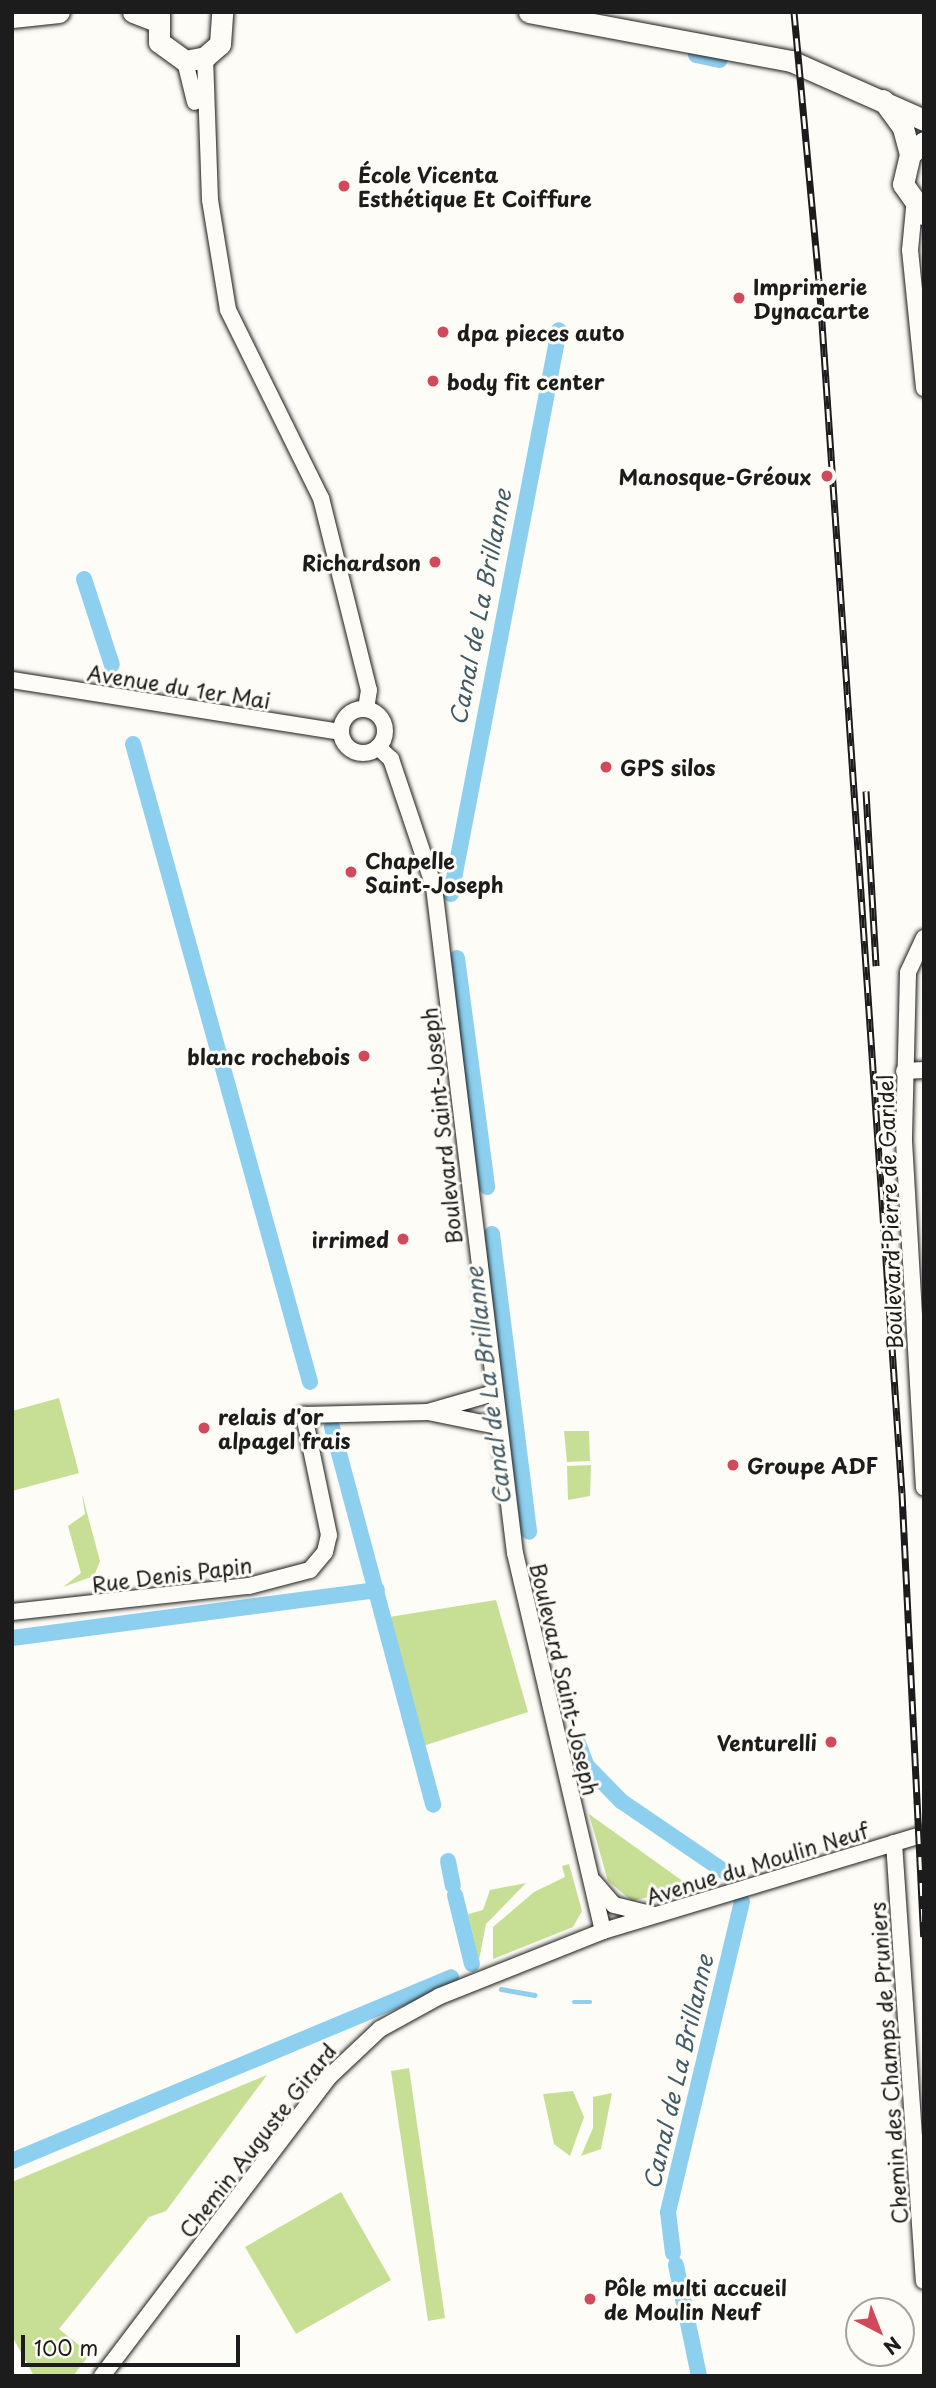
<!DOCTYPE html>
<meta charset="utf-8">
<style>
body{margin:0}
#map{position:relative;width:936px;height:2388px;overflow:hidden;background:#fdfcf7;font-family:"Playpen Sans",sans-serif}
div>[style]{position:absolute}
.green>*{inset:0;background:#c7df95}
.stream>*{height:4.5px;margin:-2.25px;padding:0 2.25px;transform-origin:2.25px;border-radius:2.25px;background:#8ccfee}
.canal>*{height:16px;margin:-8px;padding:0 8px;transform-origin:8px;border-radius:8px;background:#8ccfee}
.roads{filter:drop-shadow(0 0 2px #1c1c1c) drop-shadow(0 0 2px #1c1c1c)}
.tertiary>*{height:16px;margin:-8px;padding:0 8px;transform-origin:8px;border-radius:8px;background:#fdfcf7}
.tertiary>.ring{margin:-8px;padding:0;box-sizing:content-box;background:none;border:16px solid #fdfcf7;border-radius:50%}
.primary>*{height:21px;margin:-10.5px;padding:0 10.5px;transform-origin:10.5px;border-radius:10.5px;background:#fdfcf7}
.rail>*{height:7px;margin-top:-3.5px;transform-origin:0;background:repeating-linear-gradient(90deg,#fdfcf7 0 13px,#1c1c1c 0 26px);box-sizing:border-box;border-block:2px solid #1c1c1c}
.dots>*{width:19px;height:19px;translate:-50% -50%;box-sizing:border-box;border:4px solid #fdfcf7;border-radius:50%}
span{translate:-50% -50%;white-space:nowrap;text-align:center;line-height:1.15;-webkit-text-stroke:6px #fdfcf7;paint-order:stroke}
.poi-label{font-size:21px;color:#1c1c1c;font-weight:700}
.left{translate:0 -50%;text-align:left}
.right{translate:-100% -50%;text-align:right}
.street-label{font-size:21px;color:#1c1c1c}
.water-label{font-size:23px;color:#435b66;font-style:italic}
.frame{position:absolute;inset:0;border:14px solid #1c1c1c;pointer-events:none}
.north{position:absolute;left:845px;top:2297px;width:70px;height:70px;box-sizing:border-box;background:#fdfcf7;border:2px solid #a3a29f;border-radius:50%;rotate:138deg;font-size:19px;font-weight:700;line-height:28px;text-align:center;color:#1c1c1c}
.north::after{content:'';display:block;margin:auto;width:24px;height:32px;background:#d1495b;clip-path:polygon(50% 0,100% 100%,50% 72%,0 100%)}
.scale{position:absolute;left:21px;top:2335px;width:219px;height:32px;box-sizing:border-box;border:4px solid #1c1c1c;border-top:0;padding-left:9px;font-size:21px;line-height:24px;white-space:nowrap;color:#1c1c1c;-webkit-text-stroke:5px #fdfcf7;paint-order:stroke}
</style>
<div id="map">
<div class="green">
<i style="clip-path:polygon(59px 1398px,79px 1473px,12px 1491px,12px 1411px)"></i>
<i style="clip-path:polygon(564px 1431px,589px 1431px,590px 1461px,567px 1462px)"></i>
<i style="clip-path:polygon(591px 1465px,590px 1496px,568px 1500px,567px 1466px)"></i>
<i style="clip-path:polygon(82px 1494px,100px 1561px,94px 1576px,63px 1587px,81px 1573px,68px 1526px,85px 1514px)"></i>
<i style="clip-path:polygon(496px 1600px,528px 1712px,423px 1746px,389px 1617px)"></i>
<i style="clip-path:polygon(589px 1814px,691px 1887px,632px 1901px,608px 1881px)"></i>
<i style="clip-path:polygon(569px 1864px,582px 1911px,573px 1927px,493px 1959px,493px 1927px,534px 1892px,565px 1877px,562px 1866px)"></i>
<i style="clip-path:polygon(526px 1883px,486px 1924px,479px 1960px,468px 1914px,483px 1910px,490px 1890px)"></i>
<i style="clip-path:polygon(409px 2068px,445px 2318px,428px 2321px,391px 2071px)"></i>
<i style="clip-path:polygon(267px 2075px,166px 2211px,149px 2217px,59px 2329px,90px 2354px,73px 2376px,34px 2376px,12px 2336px,12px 2182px)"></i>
<i style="clip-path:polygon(573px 2091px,584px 2117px,570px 2156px,554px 2144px,543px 2094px)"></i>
<i style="clip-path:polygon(612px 2093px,601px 2149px,581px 2156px,593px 2128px,593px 2097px)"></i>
<i style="clip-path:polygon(341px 2192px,391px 2280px,296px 2334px,245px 2247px)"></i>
</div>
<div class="stream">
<i style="left:501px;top:1989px;width:34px;rotate:10deg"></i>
<i style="left:574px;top:2002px;width:16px"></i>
</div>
<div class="canal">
<i style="left:696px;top:55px;width:24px;rotate:12deg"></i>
<i style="left:84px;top:579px;width:90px;rotate:72deg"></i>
<i style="left:133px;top:744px;width:662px;rotate:74.49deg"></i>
<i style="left:451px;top:894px;width:574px;rotate:-79.16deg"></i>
<i style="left:457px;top:958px;width:231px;rotate:82.5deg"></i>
<i style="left:492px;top:1234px;width:300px;rotate:82.9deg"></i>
<i style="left:332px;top:1427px;width:391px;rotate:75deg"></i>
<i style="left:12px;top:1638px;width:368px;rotate:-7.5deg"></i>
<i style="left:578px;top:1743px;width:25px;rotate:69deg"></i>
<i style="left:587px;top:1766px;width:49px;rotate:45.8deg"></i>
<i style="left:621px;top:1801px;width:133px;rotate:34.3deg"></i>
<i style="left:448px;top:1861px;width:25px;rotate:79deg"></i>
<i style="left:455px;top:1895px;width:71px;rotate:76.2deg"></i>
<i style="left:12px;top:2161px;width:476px;rotate:-22.7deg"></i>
<i style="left:673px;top:2253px;width:41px;rotate:-97deg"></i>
<i style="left:668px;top:2212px;width:319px;rotate:-76.6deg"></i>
<i style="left:676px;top:2265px;width:113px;rotate:78.3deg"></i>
</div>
<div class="roads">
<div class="tertiary">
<i style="left:205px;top:57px;width:143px;rotate:88deg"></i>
<i style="left:210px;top:200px;width:111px;rotate:80.7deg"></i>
<i style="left:228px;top:310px;width:210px;rotate:63.7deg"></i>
<i style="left:321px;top:498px;width:198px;rotate:76deg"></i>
<i style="left:369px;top:690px;width:19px;rotate:99deg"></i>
<i style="left:185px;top:61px;width:42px;rotate:76.3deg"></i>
<i style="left:914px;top:208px;width:42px;rotate:95.4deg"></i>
<i style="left:910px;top:250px;width:139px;rotate:84.2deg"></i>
<i style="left:12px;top:680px;width:332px;rotate:9deg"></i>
<i class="ring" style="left:341px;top:709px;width:28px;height:28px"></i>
<i style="left:378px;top:747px;width:18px;rotate:43deg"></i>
<i style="left:391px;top:759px;width:135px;rotate:71.4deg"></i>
<i style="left:434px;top:887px;width:671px;rotate:83.07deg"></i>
<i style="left:515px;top:1553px;width:388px;rotate:76.9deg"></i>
<i style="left:924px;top:938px;width:38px;rotate:115deg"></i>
<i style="left:908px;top:973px;width:168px;rotate:91.4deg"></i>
<i style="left:904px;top:1141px;width:347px;rotate:86.7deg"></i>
<i style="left:904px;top:1071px;width:20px;rotate:-3deg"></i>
<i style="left:428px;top:1412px;width:69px;rotate:-16.1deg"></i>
<i style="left:12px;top:1612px;width:238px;rotate:-6.3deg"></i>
<i style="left:249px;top:1586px;width:63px;rotate:-14.7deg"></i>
<i style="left:310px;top:1570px;width:23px;rotate:-50deg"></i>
<i style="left:325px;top:1552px;width:17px;rotate:-77deg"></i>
<i style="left:329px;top:1535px;width:123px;rotate:-101.8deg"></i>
<i style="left:304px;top:1415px;width:124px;rotate:-1.4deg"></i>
<i style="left:428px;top:1412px;width:70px;rotate:11.5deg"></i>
<i style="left:894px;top:1843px;width:439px;rotate:86.1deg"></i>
<i style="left:594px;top:1882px;width:30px;rotate:49deg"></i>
<i style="left:614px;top:1905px;width:38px;rotate:14deg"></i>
<i style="left:102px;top:2376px;width:375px;rotate:-52.8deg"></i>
<i style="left:329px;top:2077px;width:70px;rotate:-43.3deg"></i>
<i style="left:380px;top:2029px;width:68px;rotate:-28.8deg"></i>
<i style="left:440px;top:1996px;width:175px;rotate:-21.7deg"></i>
<i style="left:603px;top:1931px;width:335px;rotate:-16.8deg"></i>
</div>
<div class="primary">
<i style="left:133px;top:12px;width:25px;rotate:21deg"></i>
<i style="left:159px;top:12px;width:30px;rotate:90deg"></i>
<i style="left:159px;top:42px;width:32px;rotate:36deg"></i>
<i style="left:185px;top:61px;width:20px;rotate:-11deg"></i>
<i style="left:205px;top:57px;width:20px;rotate:-41deg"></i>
<i style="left:220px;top:44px;width:32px;rotate:-86deg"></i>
<i style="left:529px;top:12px;width:267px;rotate:10.6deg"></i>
<i style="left:791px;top:61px;width:145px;rotate:23.9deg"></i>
<i style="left:12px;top:17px;width:47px;rotate:-6.1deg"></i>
<i style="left:883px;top:100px;width:34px;rotate:54deg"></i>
<i style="left:903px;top:128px;width:27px;rotate:75deg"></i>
<i style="left:924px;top:142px;width:18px;rotate:139deg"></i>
<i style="left:910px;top:154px;width:31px;rotate:103deg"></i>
<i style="left:903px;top:184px;width:37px;rotate:55deg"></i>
</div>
</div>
<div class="rail">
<i style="left:794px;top:12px;width:268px;rotate:84.7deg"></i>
<i style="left:819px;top:279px;width:1217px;rotate:86.09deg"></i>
<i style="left:902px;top:1493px;width:444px;rotate:87.2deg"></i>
<i style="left:866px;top:791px;width:175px;rotate:86.7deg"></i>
</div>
<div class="dots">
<i style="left:344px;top:186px;background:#d1495b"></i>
<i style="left:739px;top:298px;background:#d1495b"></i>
<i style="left:443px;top:332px;background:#d1495b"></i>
<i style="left:433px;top:381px;background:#d1495b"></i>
<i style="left:827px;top:476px;background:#d1495b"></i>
<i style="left:435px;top:562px;background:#d1495b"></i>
<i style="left:606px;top:767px;background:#d1495b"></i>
<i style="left:351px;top:872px;background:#d1495b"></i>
<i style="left:364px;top:1056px;background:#d1495b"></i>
<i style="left:403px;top:1239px;background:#d1495b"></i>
<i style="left:204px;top:1428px;background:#d1495b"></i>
<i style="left:733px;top:1465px;background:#d1495b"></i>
<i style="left:831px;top:1742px;background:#d1495b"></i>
<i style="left:590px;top:2299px;background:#d1495b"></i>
</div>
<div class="poi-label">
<span class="left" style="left:358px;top:186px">École Vicenta<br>Esthétique Et Coiffure</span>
<span class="left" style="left:753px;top:298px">Imprimerie<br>Dynacarte</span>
<span class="left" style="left:457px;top:332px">dpa pieces auto</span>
<span class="left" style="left:447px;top:381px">body fit center</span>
<span class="right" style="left:811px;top:476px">Manosque-Gréoux</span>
<span class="right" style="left:421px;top:562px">Richardson</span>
<span class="left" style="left:620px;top:767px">GPS silos</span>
<span class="left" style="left:365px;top:872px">Chapelle<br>Saint-Joseph</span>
<span class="right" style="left:350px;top:1056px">blanc rochebois</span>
<span class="right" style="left:389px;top:1239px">irrimed</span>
<span class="left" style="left:218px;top:1428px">relais d'or<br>alpagel frais</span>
<span class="left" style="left:747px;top:1465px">Groupe ADF</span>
<span class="right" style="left:817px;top:1742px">Venturelli</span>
<span class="left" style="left:604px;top:2299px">Pôle multi accueil<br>de Moulin Neuf</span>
</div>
<div class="street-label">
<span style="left:179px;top:686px;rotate:9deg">Avenue du 1er Mai</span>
<span style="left:441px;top:1126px;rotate:-96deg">Boulevard Saint-Joseph</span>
<span style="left:889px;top:1212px;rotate:-92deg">Boulevard Pierre de Garidel</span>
<span style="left:172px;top:1574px;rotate:-7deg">Rue Denis Papin</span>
<span style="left:565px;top:1679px;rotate:77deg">Boulevard Saint-Joseph</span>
<span style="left:757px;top:1863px;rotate:-17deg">Avenue du Moulin Neuf</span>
<span style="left:888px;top:2063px;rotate:-94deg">Chemin des Champs de Pruniers</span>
<span style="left:257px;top:2140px;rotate:-52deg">Chemin Auguste Girard</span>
</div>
<div class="water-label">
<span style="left:480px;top:607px;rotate:-79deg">Canal de La Brillanne</span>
<span style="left:488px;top:1386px;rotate:-97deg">Canal de La Brillanne</span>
<span style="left:678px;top:2072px;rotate:-77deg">Canal de La Brillanne</span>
</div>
<div class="frame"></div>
<div class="north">N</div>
<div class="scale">100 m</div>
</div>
